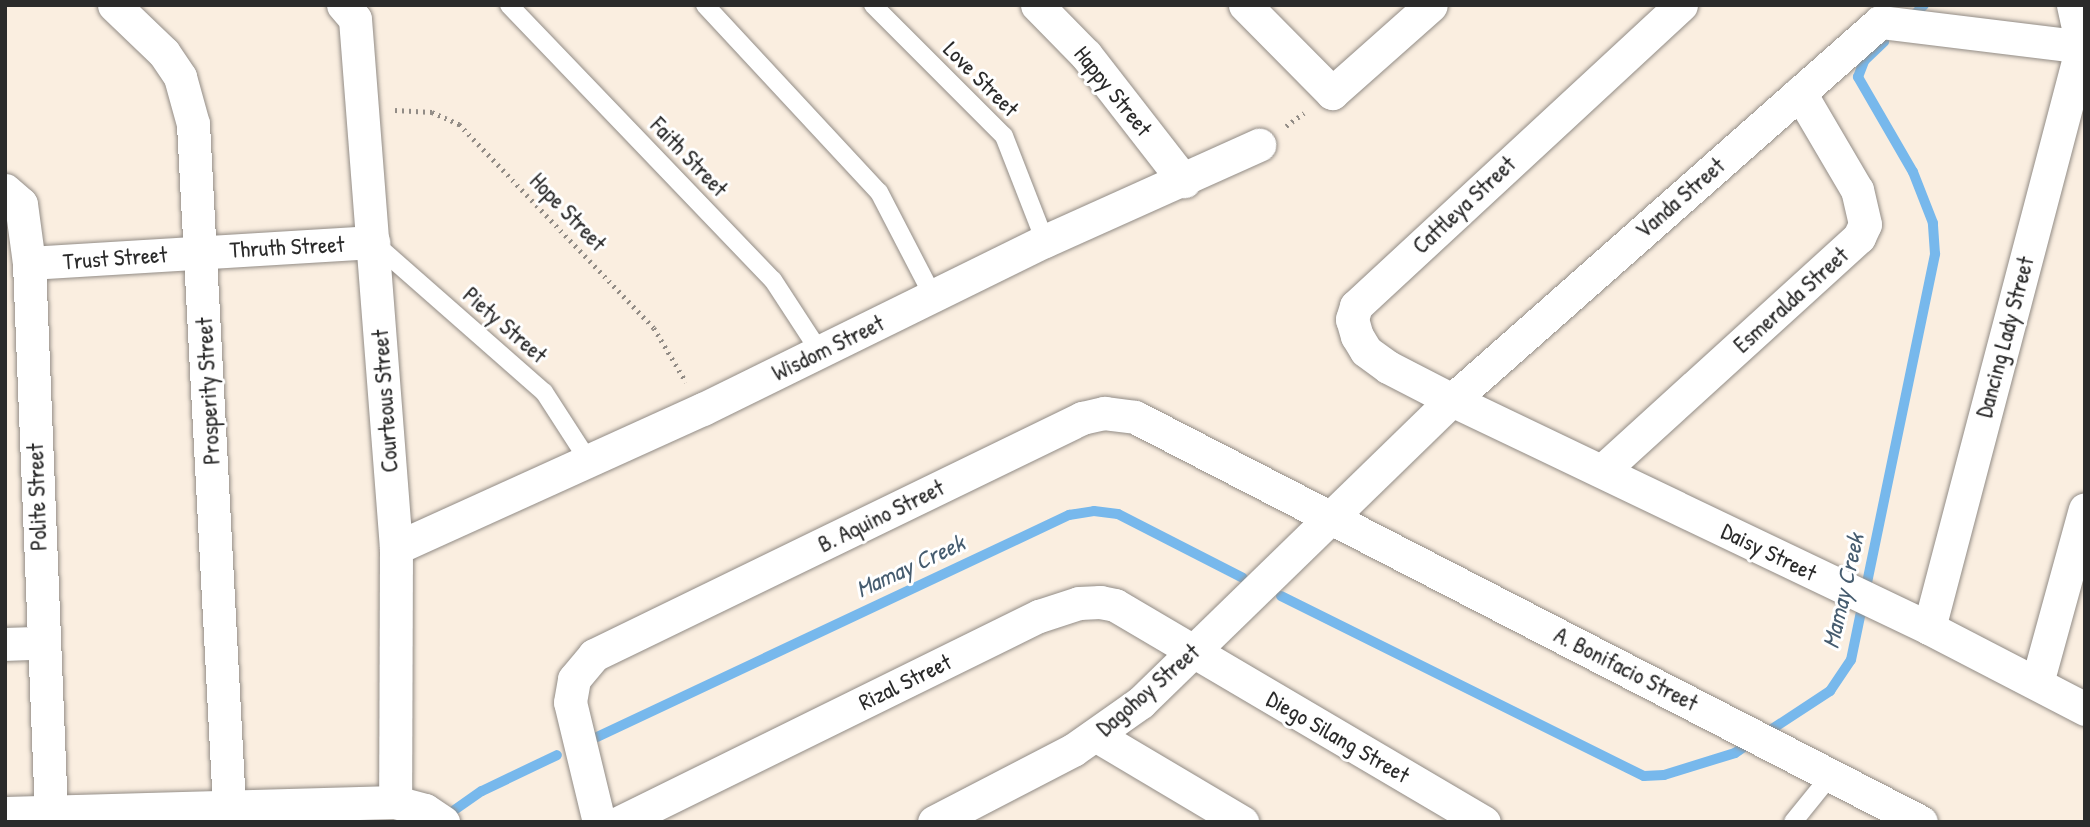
<!DOCTYPE html>
<style>
body{margin:0}
#map{position:relative;width:2090px;height:827px;overflow:hidden;background:#faeee0;font-family:"Patrick Hand",sans-serif}
div>[style]{position:absolute}
.stream>*{height:10px;margin:-5px;padding:0 5px;transform-origin:5px;border-radius:5px;background:#77b8ec}
.path>*{height:4.5px;margin-top:-2.25px;transform-origin:0;background:repeating-linear-gradient(90deg,#928c86 0 2px,transparent 0 7px)}
.roads{filter:drop-shadow(0 0 2px #928c86) drop-shadow(0 0 2px #928c86)}
.lane>*{height:18px;margin:-9px;padding:0 9px;transform-origin:9px;border-radius:9px;background:#fff}
.street>*{height:33px;margin:-16.5px;padding:0 16.5px;transform-origin:16.5px;border-radius:16.5px;background:#fff}
span{translate:-50% -50%;white-space:nowrap;text-align:center;line-height:1.15;-webkit-text-stroke:6px #fff;paint-order:stroke}
.street-label{font-size:23px;color:#2b2b2b}
.water-label{font-size:24px;color:#465c6f;font-style:italic}
.frame{position:absolute;inset:0;border:7px solid #2b2b2b;pointer-events:none}
</style>
<div id="map">
<div class="stream">
<i style="left:1911px;top:18px;width:18px;rotate:-45deg"></i>
<i style="left:1281px;top:596px;width:405px;rotate:26.4deg"></i>
<i style="left:1644px;top:776px;width:20px;rotate:-3deg"></i>
<i style="left:1664px;top:775px;width:74px;rotate:-17.2deg"></i>
<i style="left:1735px;top:753px;width:22px;rotate:-34deg"></i>
<i style="left:1766px;top:733px;width:77px;rotate:-33.3deg"></i>
<i style="left:1830px;top:691px;width:37px;rotate:-56deg"></i>
<i style="left:1851px;top:660px;width:415px;rotate:-78.3deg"></i>
<i style="left:1935px;top:254px;width:31px;rotate:-94deg"></i>
<i style="left:1933px;top:223px;width:55px;rotate:-111.4deg"></i>
<i style="left:1913px;top:172px;width:110px;rotate:-120.1deg"></i>
<i style="left:1858px;top:77px;width:17px;rotate:-69deg"></i>
<i style="left:1864px;top:61px;width:28px;rotate:-44deg"></i>
<i style="left:597px;top:737px;width:522px;rotate:-25.19deg"></i>
<i style="left:1069px;top:515px;width:25px;rotate:-9deg"></i>
<i style="left:1094px;top:511px;width:24px;rotate:7deg"></i>
<i style="left:1118px;top:514px;width:140px;rotate:27.1deg"></i>
<i style="left:453px;top:811px;width:35px;rotate:-35deg"></i>
<i style="left:482px;top:791px;width:83px;rotate:-25.6deg"></i>
</div>
<div class="path">
<i style="left:395px;top:110px;width:37px;rotate:3deg"></i>
<i style="left:432px;top:112px;width:30px;rotate:24deg"></i>
<i style="left:459px;top:124px;width:282px;rotate:46.3deg"></i>
<i style="left:654px;top:328px;width:63px;rotate:59.3deg"></i>
<i style="left:1286px;top:126px;width:22px;rotate:-36deg"></i>
</div>
<div class="roads">
<div class="lane">
<i style="left:509px;top:5px;width:381px;rotate:46.2deg"></i>
<i style="left:773px;top:280px;width:86px;rotate:56.9deg"></i>
<i style="left:705px;top:5px;width:255px;rotate:47.1deg"></i>
<i style="left:879px;top:192px;width:119px;rotate:62.6deg"></i>
<i style="left:873px;top:5px;width:185px;rotate:45deg"></i>
<i style="left:1004px;top:136px;width:113px;rotate:68.7deg"></i>
<i style="left:373px;top:242px;width:227px;rotate:41.3deg"></i>
<i style="left:544px;top:392px;width:81px;rotate:57.1deg"></i>
<i style="left:1793px;top:822px;width:60px;rotate:-51deg"></i>
</div>
<div class="street">
<i style="left:114px;top:5px;width:69px;rotate:43.8deg"></i>
<i style="left:164px;top:53px;width:29px;rotate:56deg"></i>
<i style="left:180px;top:77px;width:49px;rotate:74.5deg"></i>
<i style="left:193px;top:124px;width:683px;rotate:86.98deg"></i>
<i style="left:343px;top:5px;width:18px;rotate:49deg"></i>
<i style="left:355px;top:19px;width:531px;rotate:85.57deg"></i>
<i style="left:396px;top:548px;width:254px;rotate:90.2deg"></i>
<i style="left:1037px;top:5px;width:70px;rotate:45.6deg"></i>
<i style="left:1086px;top:55px;width:160px;rotate:52.1deg"></i>
<i style="left:1245px;top:5px;width:124px;rotate:45.3deg"></i>
<i style="left:1332px;top:93px;width:132px;rotate:-41.6deg"></i>
<i style="left:1681px;top:5px;width:443px;rotate:137.2deg"></i>
<i style="left:1356px;top:306px;width:14px;rotate:107deg"></i>
<i style="left:1352px;top:319px;width:18px;rotate:74deg"></i>
<i style="left:1357px;top:336px;width:17px;rotate:59deg"></i>
<i style="left:1366px;top:351px;width:27px;rotate:36deg"></i>
<i style="left:1388px;top:367px;width:72px;rotate:27.3deg"></i>
<i style="left:1452px;top:400px;width:529px;rotate:25.55deg"></i>
<i style="left:1929px;top:628px;width:176px;rotate:27.4deg"></i>
<i style="left:5px;top:190px;width:21px;rotate:41deg"></i>
<i style="left:21px;top:204px;width:60px;rotate:82.3deg"></i>
<i style="left:29px;top:263px;width:549px;rotate:87.71deg"></i>
<i style="left:29px;top:263px;width:345px;rotate:-3.5deg"></i>
<i style="left:1603px;top:470px;width:346px;rotate:-42.3deg"></i>
<i style="left:1859px;top:237px;width:14px;rotate:-65deg"></i>
<i style="left:1865px;top:224px;width:35px;rotate:-103deg"></i>
<i style="left:1857px;top:190px;width:113px;rotate:-120.4deg"></i>
<i style="left:396px;top:548px;width:337px;rotate:-24.4deg"></i>
<i style="left:703px;top:409px;width:381px;rotate:-26.2deg"></i>
<i style="left:1045px;top:241px;width:235px;rotate:-24.2deg"></i>
<i style="left:1929px;top:628px;width:602px;rotate:-75.27deg"></i>
<i style="left:2082px;top:46px;width:42px;rotate:-102.4deg"></i>
<i style="left:5px;top:644px;width:37px;rotate:-2deg"></i>
<i style="left:2037px;top:683px;width:180px;rotate:-74.6deg"></i>
<i style="left:1097px;top:736px;width:169px;rotate:30.7deg"></i>
<i style="left:5px;top:813px;width:390px;rotate:-1.6deg"></i>
<i style="left:395px;top:802px;width:31px;rotate:15deg"></i>
<i style="left:425px;top:810px;width:22px;rotate:34deg"></i>
<i style="left:599px;top:822px;width:123px;rotate:-103.6deg"></i>
<i style="left:570px;top:702px;width:23px;rotate:-80deg"></i>
<i style="left:574px;top:679px;width:31px;rotate:-50deg"></i>
<i style="left:594px;top:655px;width:543px;rotate:-25.9deg"></i>
<i style="left:1082px;top:418px;width:23px;rotate:-13deg"></i>
<i style="left:1104px;top:413px;width:31px;rotate:7deg"></i>
<i style="left:1135px;top:417px;width:884px;rotate:27.26deg"></i>
<i style="left:620px;top:822px;width:467px;rotate:-26.2deg"></i>
<i style="left:1039px;top:616px;width:42px;rotate:-18deg"></i>
<i style="left:1079px;top:603px;width:21px;rotate:-3deg"></i>
<i style="left:1100px;top:602px;width:15px;rotate:11deg"></i>
<i style="left:1115px;top:605px;width:428px;rotate:30.5deg"></i>
<i style="left:934px;top:822px;width:157px;rotate:-27.4deg"></i>
<i style="left:1073px;top:750px;width:83px;rotate:-35.2deg"></i>
<i style="left:1141px;top:702px;width:434px;rotate:-44.2deg"></i>
<i style="left:1452px;top:400px;width:571px;rotate:-41.45deg"></i>
<i style="left:1880px;top:22px;width:207px;rotate:7deg"></i>
</div>
</div>
<div class="street-label">
<span style="left:981px;top:79px;rotate:45deg">Love Street</span>
<span style="left:1113px;top:91px;rotate:51deg">Happy Street</span>
<span style="left:689px;top:157px;rotate:46deg">Faith Street</span>
<span style="left:1680px;top:198px;rotate:-41deg">Vanda Street</span>
<span style="left:1464px;top:205px;rotate:-43deg">Cattleya Street</span>
<span style="left:568px;top:212px;rotate:46deg">Hope Street</span>
<span style="left:287px;top:247px;rotate:-3deg">Thruth Street</span>
<span style="left:115px;top:258px;rotate:-4deg">Trust Street</span>
<span style="left:1791px;top:300px;rotate:-42deg">Esmeralda Street</span>
<span style="left:505px;top:325px;rotate:41deg">Piety Street</span>
<span style="left:2005px;top:337px;rotate:-75deg">Dancing Lady Street</span>
<span style="left:828px;top:348px;rotate:-26deg">Wisdom Street</span>
<span style="left:208px;top:391px;rotate:-93deg">Prosperity Street</span>
<span style="left:385px;top:401px;rotate:-94deg">Courteous Street</span>
<span style="left:37px;top:497px;rotate:-92deg">Polite Street</span>
<span style="left:881px;top:516px;rotate:-26deg">B. Aquino Street</span>
<span style="left:1769px;top:552px;rotate:26deg">Daisy Street</span>
<span style="left:1626px;top:669px;rotate:27deg">A. Bonifacio Street</span>
<span style="left:905px;top:682px;rotate:-26deg">Rizal Street</span>
<span style="left:1148px;top:690px;rotate:-41deg">Dagohoy Street</span>
<span style="left:1338px;top:737px;rotate:30deg">Diego Silang Street</span>
</div>
<div class="water-label">
<span style="left:910px;top:566px;rotate:-25deg">Mamay Creek</span>
<span style="left:1843px;top:591px;rotate:-77deg">Mamay Creek</span>
</div>
<div class="frame"></div>
</div>
